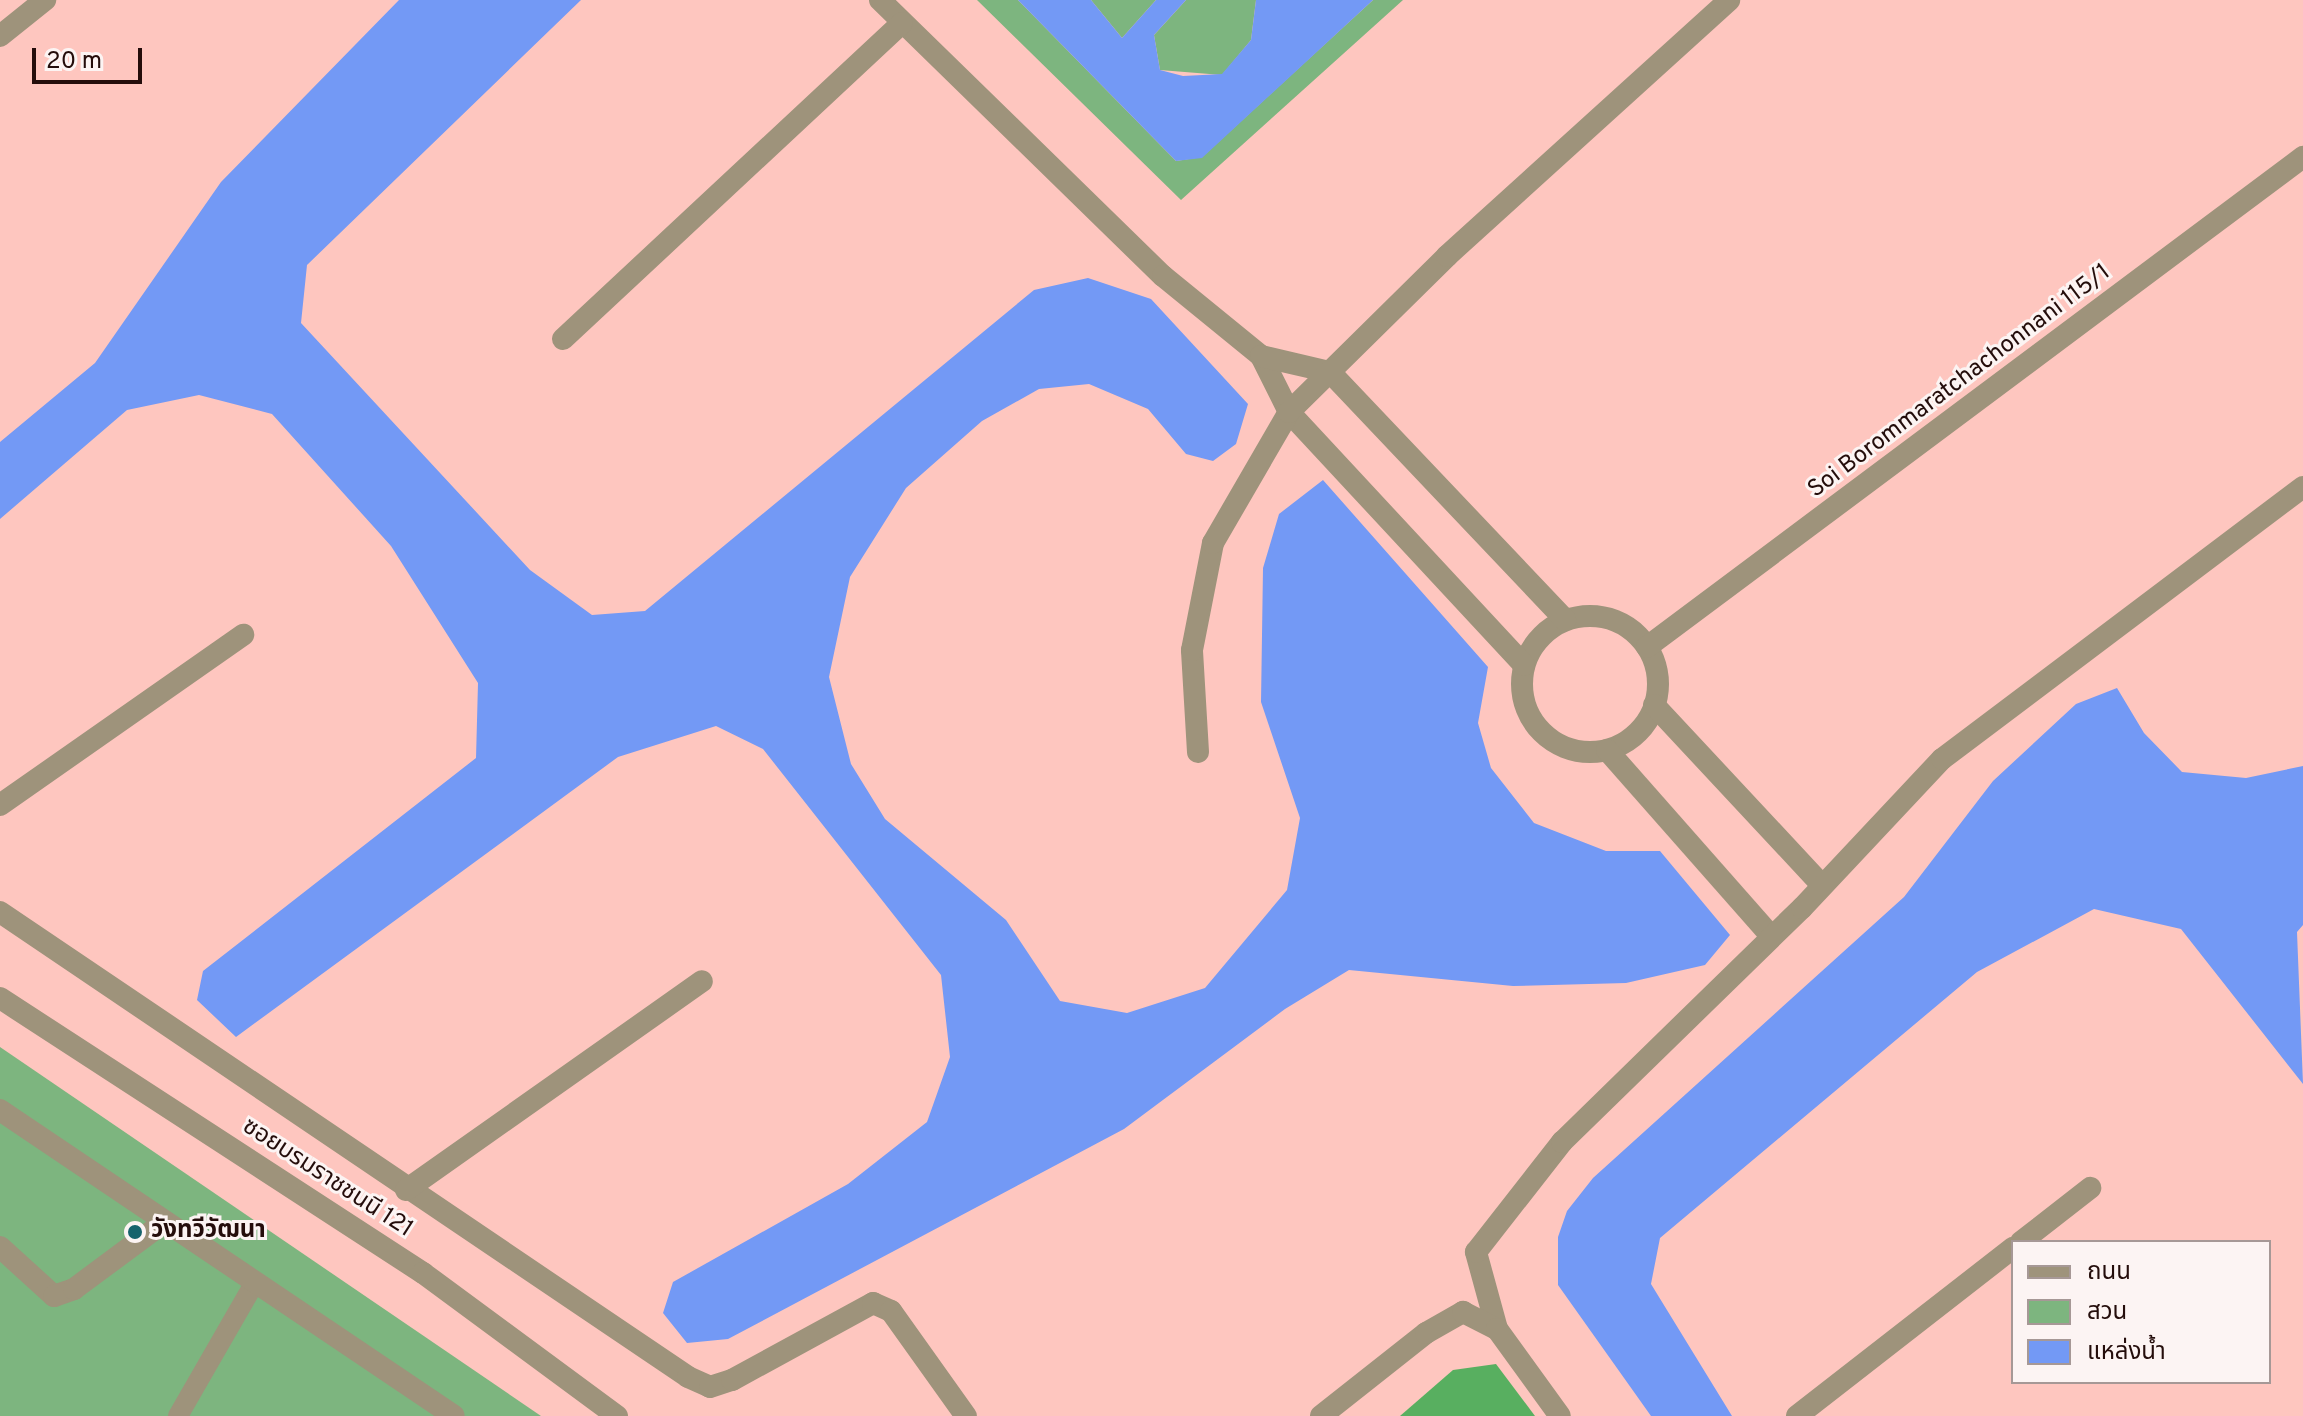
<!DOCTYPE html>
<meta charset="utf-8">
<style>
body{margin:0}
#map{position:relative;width:2303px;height:1416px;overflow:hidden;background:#fec6bf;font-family:Overpass,"Noto Sans Thai",sans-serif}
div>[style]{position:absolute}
.green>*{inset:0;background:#7db57f}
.forest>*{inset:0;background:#58af60}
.water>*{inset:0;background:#7399f5}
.service>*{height:20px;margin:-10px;padding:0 10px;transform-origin:10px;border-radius:10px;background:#9e937b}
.minor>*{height:22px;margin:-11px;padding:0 11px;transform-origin:11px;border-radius:11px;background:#9e937b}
.minor>.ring{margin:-11px;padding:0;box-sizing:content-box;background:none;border:22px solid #9e937b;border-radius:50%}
.dots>*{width:22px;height:22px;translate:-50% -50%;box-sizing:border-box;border:4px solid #fcf4f3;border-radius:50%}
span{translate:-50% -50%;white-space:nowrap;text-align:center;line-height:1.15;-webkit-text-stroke:6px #fcf4f3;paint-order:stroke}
.street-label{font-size:24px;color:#240d0b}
.poi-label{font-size:24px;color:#240d0b;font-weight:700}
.left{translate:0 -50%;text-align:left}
.legend{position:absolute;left:2011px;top:1240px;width:260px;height:144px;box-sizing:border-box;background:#fcf4f3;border:2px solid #a69896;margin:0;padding:10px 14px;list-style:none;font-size:24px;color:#240d0b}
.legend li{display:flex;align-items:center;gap:16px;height:40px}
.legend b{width:40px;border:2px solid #a69896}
.scale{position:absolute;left:32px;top:48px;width:110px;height:36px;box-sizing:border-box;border:4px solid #240d0b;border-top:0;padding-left:10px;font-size:24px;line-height:28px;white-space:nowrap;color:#240d0b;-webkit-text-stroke:6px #fcf4f3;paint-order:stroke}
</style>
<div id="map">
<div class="green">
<i style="clip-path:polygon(977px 0,1018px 0,1176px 161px,1202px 157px,1373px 0,1403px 0,1181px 200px)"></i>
<i style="clip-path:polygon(1091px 0,1156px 0,1122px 38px)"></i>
<i style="clip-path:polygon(1186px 0,1256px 0,1251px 40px,1222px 75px,1160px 70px,1154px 35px)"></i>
<i style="clip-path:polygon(0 1047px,541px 1416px,0 1416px)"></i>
</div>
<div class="forest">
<i style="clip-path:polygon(1496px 1364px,1535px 1416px,1400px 1416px,1453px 1370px)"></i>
</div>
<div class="water">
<i style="clip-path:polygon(399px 0,581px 0,307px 265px,301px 323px,530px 570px,592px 615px,645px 611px,1034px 290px,1088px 278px,1151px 299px,1248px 404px,1236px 444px,1213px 461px,1186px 454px,1148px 409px,1089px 384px,1039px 389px,982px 421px,906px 488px,850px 577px,829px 677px,851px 764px,885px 819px,1006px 920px,1060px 1001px,1127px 1013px,1205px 988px,1287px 890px,1300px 818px,1261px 702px,1263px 568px,1279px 514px,1323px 480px,1488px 667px,1478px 723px,1491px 768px,1534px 823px,1606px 851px,1660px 851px,1730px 935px,1705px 965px,1626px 983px,1513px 986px,1349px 970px,1285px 1009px,1124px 1129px,728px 1339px,687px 1343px,663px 1313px,673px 1282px,848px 1184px,927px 1122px,950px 1057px,941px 975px,763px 749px,716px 726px,618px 757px,236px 1037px,197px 1000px,203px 971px,476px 758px,478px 683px,391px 546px,272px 414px,199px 395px,127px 410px,0 519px,0 442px,95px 363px,221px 182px)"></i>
<i style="clip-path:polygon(1018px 0,1091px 0,1122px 38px,1156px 0,1186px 0,1154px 35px,1160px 70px,1183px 76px,1222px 74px,1251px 40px,1256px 0,1373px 0,1202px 158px,1176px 161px)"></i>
<i style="clip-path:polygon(2117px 688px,2144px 733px,2182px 772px,2246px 778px,2303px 766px,2303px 925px,2297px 932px,2303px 1084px,2181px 929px,2094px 909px,1977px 972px,1660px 1238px,1651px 1284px,1732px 1416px,1651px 1416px,1558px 1285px,1558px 1237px,1567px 1211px,1593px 1178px,1904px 897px,1993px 781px,2076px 704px)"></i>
</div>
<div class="service">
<i style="left:178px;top:1416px;width:152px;rotate:-60.1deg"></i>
</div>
<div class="minor">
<i style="left:880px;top:0;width:395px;rotate:44.3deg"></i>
<i style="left:1163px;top:276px;width:127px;rotate:39.2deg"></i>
<i style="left:0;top:36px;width:58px;rotate:-38.7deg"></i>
<i style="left:563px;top:339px;width:463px;rotate:-43deg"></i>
<i class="ring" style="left:1522px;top:616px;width:114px;height:114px"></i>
<i style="left:1647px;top:647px;width:819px;rotate:-36.76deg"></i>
<i style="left:1524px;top:665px;width:345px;rotate:-132.9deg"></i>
<i style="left:1289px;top:412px;width:63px;rotate:-116.6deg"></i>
<i style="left:1261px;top:356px;width:71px;rotate:13.1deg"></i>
<i style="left:1330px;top:372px;width:342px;rotate:46.5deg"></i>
<i style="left:1654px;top:705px;width:246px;rotate:47deg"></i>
<i style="left:1607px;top:750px;width:248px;rotate:48.6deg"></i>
<i style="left:1198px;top:752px;width:102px;rotate:-93.4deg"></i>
<i style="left:1192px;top:650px;width:109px;rotate:-78.9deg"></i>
<i style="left:1213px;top:543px;width:151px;rotate:-59.9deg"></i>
<i style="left:1289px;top:412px;width:222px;rotate:-44.6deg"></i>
<i style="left:1447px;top:256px;width:381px;rotate:-42.2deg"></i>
<i style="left:0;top:805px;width:297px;rotate:-35deg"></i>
<i style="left:0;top:912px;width:830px;rotate:34.05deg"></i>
<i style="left:688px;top:1377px;width:24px;rotate:24deg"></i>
<i style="left:710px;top:1387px;width:23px;rotate:-18deg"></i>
<i style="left:732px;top:1380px;width:161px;rotate:-28.6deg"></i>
<i style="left:873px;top:1303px;width:20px;rotate:24deg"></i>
<i style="left:891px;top:1311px;width:129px;rotate:54.5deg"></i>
<i style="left:0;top:998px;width:505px;rotate:33.03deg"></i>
<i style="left:423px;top:1273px;width:241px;rotate:36.4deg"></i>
<i style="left:0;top:1110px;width:547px;rotate:33.98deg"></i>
<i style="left:406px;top:1190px;width:362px;rotate:-35.2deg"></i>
<i style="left:2021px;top:1242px;width:88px;rotate:-38deg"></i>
<i style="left:0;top:1247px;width:73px;rotate:42.2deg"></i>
<i style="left:54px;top:1296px;width:21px;rotate:-19deg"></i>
<i style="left:74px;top:1289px;width:111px;rotate:-36.6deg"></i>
<i style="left:1497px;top:1329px;width:80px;rotate:-105.3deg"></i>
<i style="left:1476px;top:1252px;width:140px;rotate:-52deg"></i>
<i style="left:1562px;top:1142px;width:335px;rotate:-44.3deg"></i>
<i style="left:1802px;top:908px;width:204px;rotate:-46.8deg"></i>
<i style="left:1942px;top:759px;width:452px;rotate:-37deg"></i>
<i style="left:1321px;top:1416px;width:134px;rotate:-38.3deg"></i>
<i style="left:1426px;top:1333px;width:43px;rotate:-29.6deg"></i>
<i style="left:1463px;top:1312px;width:38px;rotate:27deg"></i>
<i style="left:1497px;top:1329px;width:107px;rotate:54.1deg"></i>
<i style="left:1797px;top:1416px;width:274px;rotate:-37.9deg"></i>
</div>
<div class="dots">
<i style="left:135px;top:1232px;background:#16636c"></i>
</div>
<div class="street-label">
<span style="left:1960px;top:382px;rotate:-37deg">Soi Borommaratchachonnani 115/1</span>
<span style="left:327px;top:1179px;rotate:33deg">ซอยบรมราชชนนี 121</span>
</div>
<div class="poi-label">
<span class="left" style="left:151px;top:1232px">วังทวีวัฒนา</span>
</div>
<ul class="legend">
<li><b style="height:10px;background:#9e937b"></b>ถนน</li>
<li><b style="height:22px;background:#7db57f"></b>สวน</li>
<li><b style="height:22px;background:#7399f5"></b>แหล่งน้ำ</li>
</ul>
<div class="scale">20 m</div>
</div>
